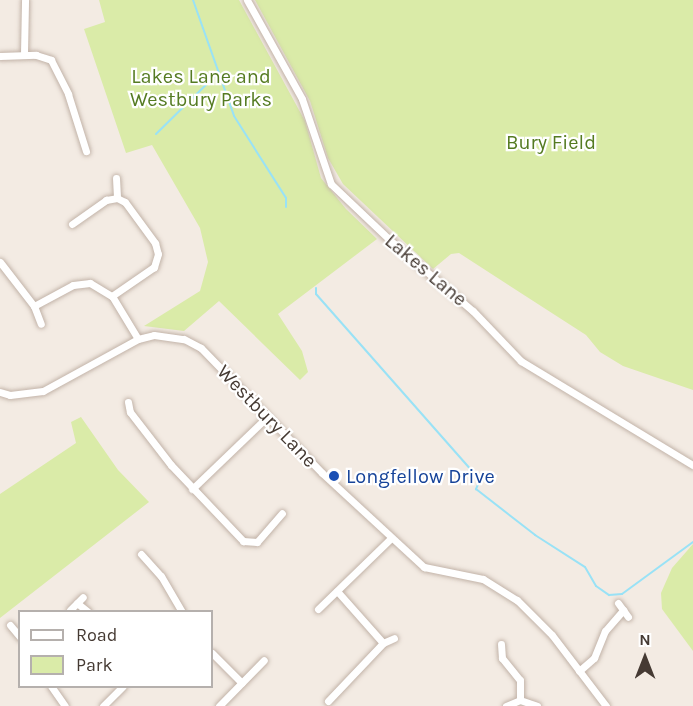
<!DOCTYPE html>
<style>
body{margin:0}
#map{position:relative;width:693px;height:706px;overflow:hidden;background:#f3ebe3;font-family:Karla,sans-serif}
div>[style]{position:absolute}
.green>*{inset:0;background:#daeba8}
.stream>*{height:2px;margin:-1px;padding:0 1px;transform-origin:1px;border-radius:1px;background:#99e2f6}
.roads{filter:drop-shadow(0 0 2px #c2b3a8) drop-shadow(0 0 2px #c2b3a8)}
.minor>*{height:7px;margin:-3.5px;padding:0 3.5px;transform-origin:3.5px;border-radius:3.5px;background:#fff}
.dots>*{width:16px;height:16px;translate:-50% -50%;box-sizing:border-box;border:3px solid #fff;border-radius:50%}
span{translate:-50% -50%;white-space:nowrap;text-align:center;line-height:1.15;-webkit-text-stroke:4.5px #fff;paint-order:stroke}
.park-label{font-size:20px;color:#557b22}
.street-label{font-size:20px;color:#453a33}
.transit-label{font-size:20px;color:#164399}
.left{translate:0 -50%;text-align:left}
.legend{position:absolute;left:18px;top:610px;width:195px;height:78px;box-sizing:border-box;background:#fff;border:2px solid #b5b0ad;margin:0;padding:8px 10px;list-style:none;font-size:18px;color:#453a33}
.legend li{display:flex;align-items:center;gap:12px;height:30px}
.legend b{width:30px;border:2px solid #b5b0ad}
.north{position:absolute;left:615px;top:628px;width:60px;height:60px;-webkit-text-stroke:4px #fff;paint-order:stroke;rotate:0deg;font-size:16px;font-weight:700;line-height:24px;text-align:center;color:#453a33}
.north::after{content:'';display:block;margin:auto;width:21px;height:27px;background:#453a33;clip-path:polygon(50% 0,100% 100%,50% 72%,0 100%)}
</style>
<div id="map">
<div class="green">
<i style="clip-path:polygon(99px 0,239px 0,305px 121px,321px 178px,346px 209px,377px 239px,278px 314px,302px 351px,308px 372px,300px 380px,219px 301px,184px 331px,144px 326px,200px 291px,208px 262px,200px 228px,152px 145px,126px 153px,84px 29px,105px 22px)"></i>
<i style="clip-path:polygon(255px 0,693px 0,693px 390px,623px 366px,600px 352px,586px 335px,459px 253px,451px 254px,433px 269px,343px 184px,328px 158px,310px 101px)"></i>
<i style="clip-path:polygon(81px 417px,118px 470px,149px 502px,0 618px,0 494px,76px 443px,71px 422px)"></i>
<i style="clip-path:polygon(693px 544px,693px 651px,662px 609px,661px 593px,672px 568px)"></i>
</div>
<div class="stream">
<i style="left:193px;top:0;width:123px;rotate:70.5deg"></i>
<i style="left:234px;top:116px;width:97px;rotate:57.6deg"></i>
<i style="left:286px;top:198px;width:9px;rotate:90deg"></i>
<i style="left:156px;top:134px;width:88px;rotate:-44.5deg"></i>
<i style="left:316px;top:288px;width:6px;rotate:90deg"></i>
<i style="left:316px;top:294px;width:235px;rotate:48.6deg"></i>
<i style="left:471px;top:470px;width:14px;rotate:56deg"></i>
<i style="left:479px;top:482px;width:8px;rotate:113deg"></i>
<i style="left:476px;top:489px;width:75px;rotate:37.9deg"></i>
<i style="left:535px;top:535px;width:59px;rotate:32.6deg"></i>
<i style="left:585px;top:567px;width:22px;rotate:60deg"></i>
<i style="left:596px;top:586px;width:16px;rotate:35deg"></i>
<i style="left:609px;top:595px;width:13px;rotate:-4deg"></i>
<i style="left:622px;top:594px;width:88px;rotate:-36.2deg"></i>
</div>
<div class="roads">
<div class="minor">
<i style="left:247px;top:0;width:113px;rotate:60.9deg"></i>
<i style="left:302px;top:99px;width:90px;rotate:71.2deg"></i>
<i style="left:331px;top:184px;width:86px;rotate:43.6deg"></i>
<i style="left:393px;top:243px;width:105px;rotate:40.4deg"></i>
<i style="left:473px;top:311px;width:69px;rotate:46.2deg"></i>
<i style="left:521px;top:361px;width:201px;rotate:31.2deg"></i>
<i style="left:24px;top:54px;width:54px;rotate:-88.9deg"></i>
<i style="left:0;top:56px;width:36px;rotate:-2deg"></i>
<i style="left:36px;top:55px;width:16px;rotate:18deg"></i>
<i style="left:51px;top:60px;width:38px;rotate:63deg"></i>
<i style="left:68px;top:94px;width:60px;rotate:72.5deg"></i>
<i style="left:116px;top:178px;width:20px;rotate:87deg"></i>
<i style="left:72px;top:224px;width:42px;rotate:-35.2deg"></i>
<i style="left:106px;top:200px;width:11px;rotate:-10deg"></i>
<i style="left:117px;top:198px;width:9px;rotate:27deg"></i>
<i style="left:125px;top:202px;width:51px;rotate:53.8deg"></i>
<i style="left:155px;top:243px;width:11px;rotate:75deg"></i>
<i style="left:158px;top:254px;width:14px;rotate:107deg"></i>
<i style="left:154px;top:267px;width:51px;rotate:145.4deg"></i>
<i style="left:0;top:262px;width:56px;rotate:52.3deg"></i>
<i style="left:34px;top:306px;width:19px;rotate:69deg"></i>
<i style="left:34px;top:306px;width:44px;rotate:-28.3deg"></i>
<i style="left:73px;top:285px;width:17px;rotate:-7deg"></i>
<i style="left:90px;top:283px;width:26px;rotate:31deg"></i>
<i style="left:112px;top:296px;width:50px;rotate:58.8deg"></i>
<i style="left:0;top:392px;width:10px;rotate:17deg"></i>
<i style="left:10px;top:395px;width:33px;rotate:-7deg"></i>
<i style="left:43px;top:391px;width:108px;rotate:-28.7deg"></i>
<i style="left:138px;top:339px;width:16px;rotate:-14deg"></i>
<i style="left:154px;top:335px;width:30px;rotate:8deg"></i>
<i style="left:184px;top:339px;width:19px;rotate:28deg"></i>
<i style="left:201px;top:348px;width:174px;rotate:45.9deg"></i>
<i style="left:322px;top:473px;width:139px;rotate:42.7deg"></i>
<i style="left:424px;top:567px;width:60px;rotate:11.5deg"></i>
<i style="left:483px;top:579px;width:40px;rotate:32deg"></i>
<i style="left:517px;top:600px;width:49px;rotate:45deg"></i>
<i style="left:552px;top:635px;width:89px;rotate:52.7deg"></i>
<i style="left:128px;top:402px;width:10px;rotate:79deg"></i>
<i style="left:130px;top:412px;width:67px;rotate:52.3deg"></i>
<i style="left:171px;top:465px;width:105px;rotate:46.5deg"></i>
<i style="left:243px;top:541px;width:14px;rotate:4deg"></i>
<i style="left:257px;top:542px;width:38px;rotate:-49deg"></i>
<i style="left:192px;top:489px;width:104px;rotate:-43.8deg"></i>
<i style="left:141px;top:554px;width:30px;rotate:48deg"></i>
<i style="left:161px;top:576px;width:42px;rotate:59.7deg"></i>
<i style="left:337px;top:591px;width:69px;rotate:48.5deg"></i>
<i style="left:77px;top:603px;width:14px;rotate:39deg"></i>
<i style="left:618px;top:603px;width:17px;rotate:54deg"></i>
<i style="left:318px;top:609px;width:102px;rotate:-44.2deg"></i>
<i style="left:70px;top:610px;width:18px;rotate:-45deg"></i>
<i style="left:10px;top:625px;width:16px;rotate:50deg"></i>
<i style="left:501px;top:644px;width:14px;rotate:86deg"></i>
<i style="left:502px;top:658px;width:28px;rotate:51deg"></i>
<i style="left:520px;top:680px;width:20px;rotate:90deg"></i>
<i style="left:212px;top:653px;width:42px;rotate:45deg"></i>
<i style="left:579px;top:671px;width:20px;rotate:-41deg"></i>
<i style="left:594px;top:658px;width:29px;rotate:-68deg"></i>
<i style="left:605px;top:631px;width:28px;rotate:-49deg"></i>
<i style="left:51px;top:686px;width:24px;rotate:55deg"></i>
<i style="left:328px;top:701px;width:80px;rotate:-46.5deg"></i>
<i style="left:383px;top:643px;width:12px;rotate:-24deg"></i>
<i style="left:103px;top:706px;width:28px;rotate:-45deg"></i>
<i style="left:219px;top:706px;width:64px;rotate:-45.6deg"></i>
<i style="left:506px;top:706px;width:15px;rotate:-23deg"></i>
<i style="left:520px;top:700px;width:18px;rotate:19deg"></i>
</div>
</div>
<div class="dots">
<i style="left:334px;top:476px;background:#1a4fb4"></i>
</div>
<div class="park-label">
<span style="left:201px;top:88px">Lakes Lane and<br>Westbury Parks</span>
<span style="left:551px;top:142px">Bury Field</span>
</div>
<div class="street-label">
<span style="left:426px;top:270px;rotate:40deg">Lakes Lane</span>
<span style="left:267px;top:416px;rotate:46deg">Westbury Lane</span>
</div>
<div class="transit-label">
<span class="left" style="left:346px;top:476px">Longfellow Drive</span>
</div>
<ul class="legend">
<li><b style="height:8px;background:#fff"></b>Road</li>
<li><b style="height:16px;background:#daeba8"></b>Park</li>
</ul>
<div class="north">N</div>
</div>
